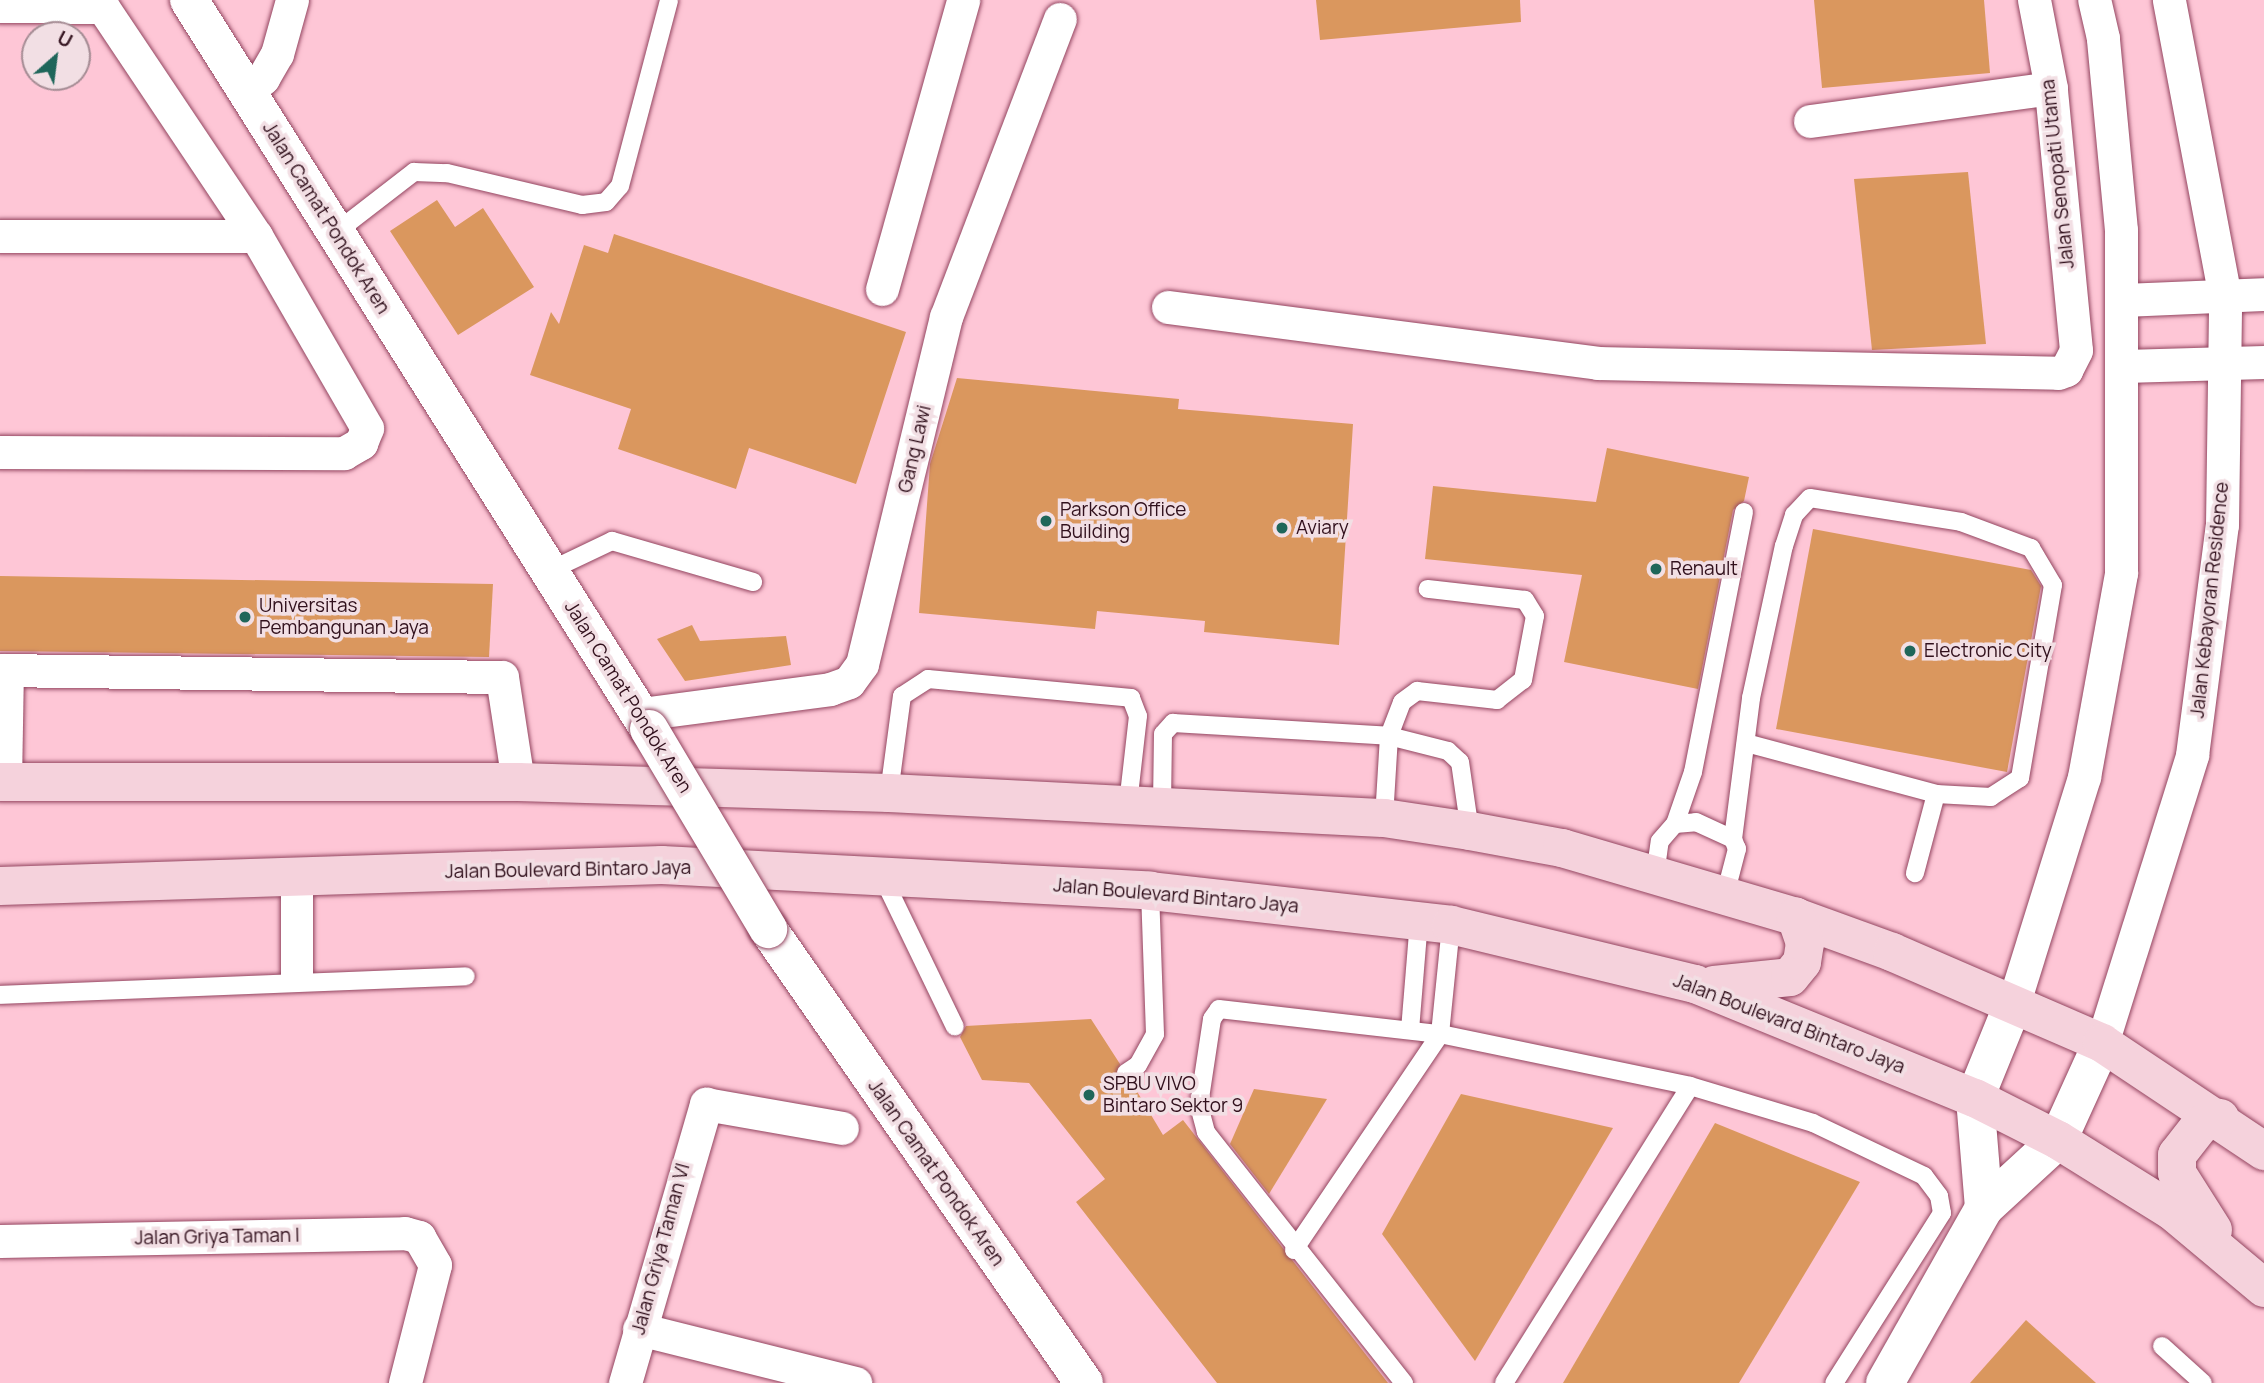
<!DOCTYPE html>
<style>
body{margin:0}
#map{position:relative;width:2264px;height:1383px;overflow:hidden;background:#fec6d6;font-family:Manrope,sans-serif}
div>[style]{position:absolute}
.building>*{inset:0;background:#da975e}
.roads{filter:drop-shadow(0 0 2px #934560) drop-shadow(0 0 2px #934560)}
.service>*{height:18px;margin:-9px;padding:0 9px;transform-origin:9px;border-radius:9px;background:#fff}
.minor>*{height:33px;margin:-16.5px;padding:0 16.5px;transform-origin:16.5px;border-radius:16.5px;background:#fff}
.tertiary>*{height:38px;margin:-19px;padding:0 19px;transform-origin:19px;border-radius:19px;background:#fff}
.secondary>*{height:38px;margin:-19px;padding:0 19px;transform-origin:19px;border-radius:19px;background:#fff}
.primary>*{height:38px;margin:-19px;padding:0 19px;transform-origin:19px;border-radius:19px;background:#f5d2dc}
.bridges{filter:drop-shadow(0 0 2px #934560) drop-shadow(0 0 2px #934560)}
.secondary-bridge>*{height:38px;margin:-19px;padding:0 19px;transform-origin:19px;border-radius:19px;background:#fff}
.dots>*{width:19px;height:19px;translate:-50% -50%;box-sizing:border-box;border:4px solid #f2dfe4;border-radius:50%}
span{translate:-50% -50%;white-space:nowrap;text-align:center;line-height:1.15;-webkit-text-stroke:7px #f2dfe4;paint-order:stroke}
.street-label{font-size:19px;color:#31101c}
.poi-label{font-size:19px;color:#31101c}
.left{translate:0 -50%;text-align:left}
.north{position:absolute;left:21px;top:21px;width:70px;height:70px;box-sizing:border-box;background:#f2dfe4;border:2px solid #a58c94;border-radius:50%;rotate:28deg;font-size:19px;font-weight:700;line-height:28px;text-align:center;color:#31101c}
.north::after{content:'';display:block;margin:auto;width:24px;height:32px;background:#1f665a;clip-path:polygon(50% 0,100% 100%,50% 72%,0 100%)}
</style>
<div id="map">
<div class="building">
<i style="clip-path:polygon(1316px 0,1520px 0,1521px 22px,1320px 40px)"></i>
<i style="clip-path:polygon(1814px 0,1984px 0,1990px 73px,1822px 88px)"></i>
<i style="clip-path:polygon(1968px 172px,1986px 344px,1872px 350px,1854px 179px)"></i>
<i style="clip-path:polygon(437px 200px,455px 227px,483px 208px,534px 287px,458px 335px,390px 231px)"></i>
<i style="clip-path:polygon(614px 234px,906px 332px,856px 484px,749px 448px,736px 489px,618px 449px,631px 409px,530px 375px,551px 312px,559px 324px,584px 245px,608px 253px)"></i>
<i style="clip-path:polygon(957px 378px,1179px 399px,1178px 409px,1353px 424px,1339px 645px,1204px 632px,1205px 621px,1097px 611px,1095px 629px,919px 613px,930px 464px)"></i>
<i style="clip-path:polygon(1607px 448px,1749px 477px,1744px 501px,1733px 510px,1698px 689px,1564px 662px,1582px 575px,1425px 559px,1433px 486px,1596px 502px)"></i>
<i style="clip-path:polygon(1813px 529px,2031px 570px,2041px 586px,2007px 772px,1776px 729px)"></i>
<i style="clip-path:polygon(0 576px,493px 584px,489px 657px,0 651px)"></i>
<i style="clip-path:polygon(692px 625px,700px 641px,786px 636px,791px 665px,685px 681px,657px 639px)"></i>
<i style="clip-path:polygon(1091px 1019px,1120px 1064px,1117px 1080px,1132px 1083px,1163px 1135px,1183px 1120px,1388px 1383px,1217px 1383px,1076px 1202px,1105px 1179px,1029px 1083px,982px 1080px,960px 1037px,966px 1026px)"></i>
<i style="clip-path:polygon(1254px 1089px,1327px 1099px,1269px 1194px,1230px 1144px)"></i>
<i style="clip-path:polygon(1461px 1094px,1613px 1128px,1475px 1361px,1382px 1234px)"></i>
<i style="clip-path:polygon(1715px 1123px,1860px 1182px,1739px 1383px,1563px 1383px)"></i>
<i style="clip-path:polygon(2026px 1320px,2096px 1383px,1970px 1383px)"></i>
</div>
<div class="roads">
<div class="service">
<i style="left:335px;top:233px;width:100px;rotate:-37.7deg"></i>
<i style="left:414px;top:172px;width:33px;rotate:2deg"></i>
<i style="left:447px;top:173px;width:139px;rotate:13.3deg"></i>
<i style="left:582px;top:205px;width:24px;rotate:-7deg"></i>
<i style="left:606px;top:202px;width:21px;rotate:-49deg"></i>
<i style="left:620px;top:186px;width:192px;rotate:-75.2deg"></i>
<i style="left:549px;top:571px;width:70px;rotate:-25.5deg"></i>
<i style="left:612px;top:541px;width:147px;rotate:16.2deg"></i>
<i style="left:1746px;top:743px;width:197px;rotate:15deg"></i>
<i style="left:889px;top:793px;width:98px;rotate:-82.4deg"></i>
<i style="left:902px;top:696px;width:31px;rotate:-33deg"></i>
<i style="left:928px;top:679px;width:204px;rotate:5.3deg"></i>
<i style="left:1131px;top:698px;width:19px;rotate:69deg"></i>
<i style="left:1138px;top:716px;width:89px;rotate:96.5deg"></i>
<i style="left:1162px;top:805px;width:71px;rotate:-89.2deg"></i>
<i style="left:1163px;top:734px;width:15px;rotate:-48deg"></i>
<i style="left:1173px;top:723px;width:216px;rotate:3.4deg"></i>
<i style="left:1389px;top:736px;width:61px;rotate:14.3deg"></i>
<i style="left:1448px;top:751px;width:16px;rotate:43deg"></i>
<i style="left:1460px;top:762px;width:70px;rotate:81.8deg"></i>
<i style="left:1384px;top:818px;width:82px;rotate:-86.5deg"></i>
<i style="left:1389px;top:736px;width:36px;rotate:-69deg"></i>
<i style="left:1402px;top:702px;width:19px;rotate:-36deg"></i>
<i style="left:1417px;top:691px;width:81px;rotate:6.4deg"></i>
<i style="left:1497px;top:700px;width:33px;rotate:-38deg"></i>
<i style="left:1523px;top:680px;width:65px;rotate:-79.4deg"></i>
<i style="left:1535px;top:616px;width:19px;rotate:-122deg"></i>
<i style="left:1525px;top:600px;width:98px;rotate:-173.5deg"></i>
<i style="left:1675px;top:824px;width:55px;rotate:-70.9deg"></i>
<i style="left:1693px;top:772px;width:265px;rotate:-78.9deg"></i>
<i style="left:1655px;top:875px;width:34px;rotate:-82deg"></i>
<i style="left:1660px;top:841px;width:23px;rotate:-49deg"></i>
<i style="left:1675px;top:824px;width:21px;rotate:-5deg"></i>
<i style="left:1696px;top:822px;width:41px;rotate:24.7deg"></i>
<i style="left:883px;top:878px;width:165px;rotate:64.2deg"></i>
<i style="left:1725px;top:895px;width:48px;rotate:-75.4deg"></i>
<i style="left:1737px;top:849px;width:11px;rotate:-112deg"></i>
<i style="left:1733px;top:839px;width:142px;rotate:-82.7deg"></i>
<i style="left:1751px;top:698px;width:156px;rotate:-77.8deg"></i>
<i style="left:1784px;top:546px;width:33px;rotate:-72deg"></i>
<i style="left:1794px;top:515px;width:23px;rotate:-47deg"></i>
<i style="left:1810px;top:498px;width:153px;rotate:9deg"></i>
<i style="left:1961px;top:522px;width:75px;rotate:20.4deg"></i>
<i style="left:2031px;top:548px;width:43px;rotate:59.3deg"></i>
<i style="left:2053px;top:585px;width:196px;rotate:99.7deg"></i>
<i style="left:2020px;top:778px;width:35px;rotate:147deg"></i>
<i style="left:1991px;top:797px;width:55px;rotate:-176.9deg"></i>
<i style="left:1936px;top:794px;width:82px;rotate:104.9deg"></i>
<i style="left:290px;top:982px;width:105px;rotate:-90deg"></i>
<i style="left:304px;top:982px;width:106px;rotate:-90deg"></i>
<i style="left:0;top:995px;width:466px;rotate:-2.3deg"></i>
<i style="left:1410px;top:1030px;width:109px;rotate:-85.3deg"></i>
<i style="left:1126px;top:1073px;width:14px;rotate:-34deg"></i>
<i style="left:1138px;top:1065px;width:35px;rotate:-61deg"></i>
<i style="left:1155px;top:1034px;width:143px;rotate:-92deg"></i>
<i style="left:1294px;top:1250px;width:261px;rotate:-55.9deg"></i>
<i style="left:1440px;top:1034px;width:110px;rotate:-84.2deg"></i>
<i style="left:2162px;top:1346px;width:55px;rotate:42.1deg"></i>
<i style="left:1404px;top:1383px;width:320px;rotate:-128.3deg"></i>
<i style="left:1206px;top:1132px;width:28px;rotate:-105deg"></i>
<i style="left:1199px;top:1105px;width:87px;rotate:-81.4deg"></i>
<i style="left:1212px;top:1019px;width:12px;rotate:-55deg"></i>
<i style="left:1219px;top:1009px;width:222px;rotate:6.5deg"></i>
<i style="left:1440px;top:1034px;width:255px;rotate:11.7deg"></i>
<i style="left:1690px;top:1086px;width:128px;rotate:16.7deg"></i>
<i style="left:1813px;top:1123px;width:123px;rotate:25.5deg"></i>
<i style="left:1924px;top:1176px;width:25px;rotate:53deg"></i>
<i style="left:1939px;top:1196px;width:17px;rotate:80deg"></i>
<i style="left:1942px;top:1213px;width:201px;rotate:122.4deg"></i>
<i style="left:1504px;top:1383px;width:350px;rotate:-57.9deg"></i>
</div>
<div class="minor">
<i style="left:0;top:6px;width:103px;rotate:0.6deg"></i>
<i style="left:246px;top:92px;width:22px;rotate:-39deg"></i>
<i style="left:263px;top:78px;width:28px;rotate:-60deg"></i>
<i style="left:277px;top:54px;width:56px;rotate:-74.5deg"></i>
<i style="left:1810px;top:121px;width:243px;rotate:-7.8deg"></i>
<i style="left:0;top:236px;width:256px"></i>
<i style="left:882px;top:289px;width:300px;rotate:-74.3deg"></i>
<i style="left:2122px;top:300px;width:142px;rotate:-2.4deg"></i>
<i style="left:1168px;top:307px;width:433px;rotate:7.4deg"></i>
<i style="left:1597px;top:363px;width:461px;rotate:1.2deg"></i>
<i style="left:2058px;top:373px;width:9px;rotate:-21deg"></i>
<i style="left:2066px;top:370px;width:22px;rotate:-63deg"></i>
<i style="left:2076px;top:350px;width:263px;rotate:-95.5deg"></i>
<i style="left:2051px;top:88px;width:90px;rotate:-100.9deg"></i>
<i style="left:2124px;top:366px;width:140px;rotate:-1.6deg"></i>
<i style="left:0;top:452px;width:344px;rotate:0.2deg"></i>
<i style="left:344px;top:453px;width:20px;rotate:-30deg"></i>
<i style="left:361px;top:443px;width:16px;rotate:-68deg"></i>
<i style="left:367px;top:428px;width:222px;rotate:-120deg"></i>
<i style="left:256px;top:236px;width:284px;rotate:-123.8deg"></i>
<i style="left:0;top:670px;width:502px;rotate:0.8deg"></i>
<i style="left:502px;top:677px;width:106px;rotate:81.3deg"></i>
<i style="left:641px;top:714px;width:191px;rotate:-7.5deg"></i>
<i style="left:830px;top:689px;width:20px;rotate:-20deg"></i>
<i style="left:849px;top:682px;width:22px;rotate:-54deg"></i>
<i style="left:862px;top:664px;width:357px;rotate:-76.4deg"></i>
<i style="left:946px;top:317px;width:319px;rotate:-69.1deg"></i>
<i style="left:5px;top:782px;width:112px;rotate:-89deg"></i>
<i style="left:2014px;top:1002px;width:236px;rotate:-72.7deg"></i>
<i style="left:2084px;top:777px;width:207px;rotate:-79.7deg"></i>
<i style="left:2121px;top:573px;width:343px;rotate:-90deg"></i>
<i style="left:2121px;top:230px;width:193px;rotate:-95.4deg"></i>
<i style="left:2103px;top:38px;width:39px;rotate:-103deg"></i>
<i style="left:2102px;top:1043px;width:302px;rotate:-72.6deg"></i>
<i style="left:2192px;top:755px;width:232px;rotate:-82.6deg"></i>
<i style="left:2222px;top:525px;width:228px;rotate:-89.2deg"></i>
<i style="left:2225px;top:297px;width:302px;rotate:-100.7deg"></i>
<i style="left:0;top:1241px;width:405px;rotate:-1.1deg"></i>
<i style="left:405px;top:1233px;width:15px;rotate:16deg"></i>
<i style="left:419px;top:1237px;width:32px;rotate:60deg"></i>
<i style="left:435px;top:1265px;width:122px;rotate:104.3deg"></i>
<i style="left:639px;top:1329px;width:223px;rotate:14deg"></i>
<i style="left:625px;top:1383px;width:291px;rotate:-73.8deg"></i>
<i style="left:706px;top:1104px;width:138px;rotate:10deg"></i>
</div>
<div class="tertiary">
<i style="left:1984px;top:1208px;width:110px;rotate:-94.7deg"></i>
<i style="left:1975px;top:1098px;width:104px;rotate:-67.9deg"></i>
<i style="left:1885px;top:1383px;width:201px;rotate:-60.5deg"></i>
<i style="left:1984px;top:1208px;width:100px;rotate:-42.6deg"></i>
<i style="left:2058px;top:1140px;width:107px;rotate:-65.6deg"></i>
</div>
<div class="secondary">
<i style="left:189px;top:0;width:862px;rotate:57.75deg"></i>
<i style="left:768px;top:929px;width:553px;rotate:55.16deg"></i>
</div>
<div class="primary">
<i style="left:0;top:782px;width:518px"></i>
<i style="left:518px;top:782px;width:371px;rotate:1.7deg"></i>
<i style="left:889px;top:793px;width:496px;rotate:2.9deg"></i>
<i style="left:1384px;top:818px;width:87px;rotate:8.6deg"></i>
<i style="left:1470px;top:831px;width:94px;rotate:10.5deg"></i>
<i style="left:1562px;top:848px;width:244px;rotate:16.4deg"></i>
<i style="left:1796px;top:917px;width:102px;rotate:20deg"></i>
<i style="left:1892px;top:952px;width:229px;rotate:23.4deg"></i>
<i style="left:2102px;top:1043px;width:195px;rotate:33.7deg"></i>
<i style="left:0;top:886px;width:662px;rotate:-1.82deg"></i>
<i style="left:662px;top:865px;width:489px;rotate:3deg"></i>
<i style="left:1150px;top:891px;width:303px;rotate:6.4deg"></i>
<i style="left:1451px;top:925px;width:251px;rotate:13.6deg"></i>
<i style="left:1695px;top:984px;width:302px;rotate:22.2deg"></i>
<i style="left:1975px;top:1098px;width:93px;rotate:26.8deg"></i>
<i style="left:2058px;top:1140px;width:134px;rotate:31.9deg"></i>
<i style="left:2172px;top:1211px;width:120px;rotate:39.9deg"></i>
<i style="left:1714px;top:985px;width:76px;rotate:-6deg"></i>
<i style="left:1790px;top:977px;width:19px;rotate:-51deg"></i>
<i style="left:1802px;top:962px;width:19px;rotate:-81deg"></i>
<i style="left:1805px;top:943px;width:28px;rotate:-109deg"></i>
<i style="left:2213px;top:1230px;width:67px;rotate:-122.3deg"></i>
<i style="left:2177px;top:1173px;width:18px;rotate:-90deg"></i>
<i style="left:2177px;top:1155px;width:39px;rotate:-52deg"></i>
<i style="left:2201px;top:1124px;width:20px;rotate:-18deg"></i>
</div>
</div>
<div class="bridges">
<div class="secondary-bridge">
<i style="left:649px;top:729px;width:233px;rotate:59.2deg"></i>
</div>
</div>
<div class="dots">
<i style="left:1046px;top:521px;background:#1f665a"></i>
<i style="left:1282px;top:528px;background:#1f665a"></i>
<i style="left:1656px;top:569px;background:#1f665a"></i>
<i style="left:245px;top:617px;background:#1f665a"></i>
<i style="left:1910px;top:651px;background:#1f665a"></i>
<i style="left:1089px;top:1095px;background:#1f665a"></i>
</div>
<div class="street-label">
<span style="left:2058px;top:174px;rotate:-96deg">Jalan Senopati Utama</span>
<span style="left:326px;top:218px;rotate:58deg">Jalan Camat Pondok Aren</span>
<span style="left:915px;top:449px;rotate:-77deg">Gang Lawi</span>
<span style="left:2210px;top:600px;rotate:-84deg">Jalan Kebayoran Residence</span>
<span style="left:628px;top:697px;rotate:58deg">Jalan Camat Pondok Aren</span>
<span style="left:568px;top:870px;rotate:-1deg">Jalan Boulevard Bintaro Jaya</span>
<span style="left:1176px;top:896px;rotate:5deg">Jalan Boulevard Bintaro Jaya</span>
<span style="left:1789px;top:1024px;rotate:21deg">Jalan Boulevard Bintaro Jaya</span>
<span style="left:936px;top:1173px;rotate:55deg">Jalan Camat Pondok Aren</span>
<span style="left:217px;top:1237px;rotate:-1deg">Jalan Griya Taman I</span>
<span style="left:661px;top:1249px;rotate:-75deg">Jalan Griya Taman VI</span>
</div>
<div class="poi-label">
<span class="left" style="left:1060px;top:521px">Parkson Office<br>Building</span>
<span class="left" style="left:1296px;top:528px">Aviary</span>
<span class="left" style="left:1670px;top:569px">Renault</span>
<span class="left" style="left:259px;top:617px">Universitas<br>Pembangunan Jaya</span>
<span class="left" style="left:1924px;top:651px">Electronic City</span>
<span class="left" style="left:1103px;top:1095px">SPBU VIVO<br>Bintaro Sektor 9</span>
</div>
<div class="north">U</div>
</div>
